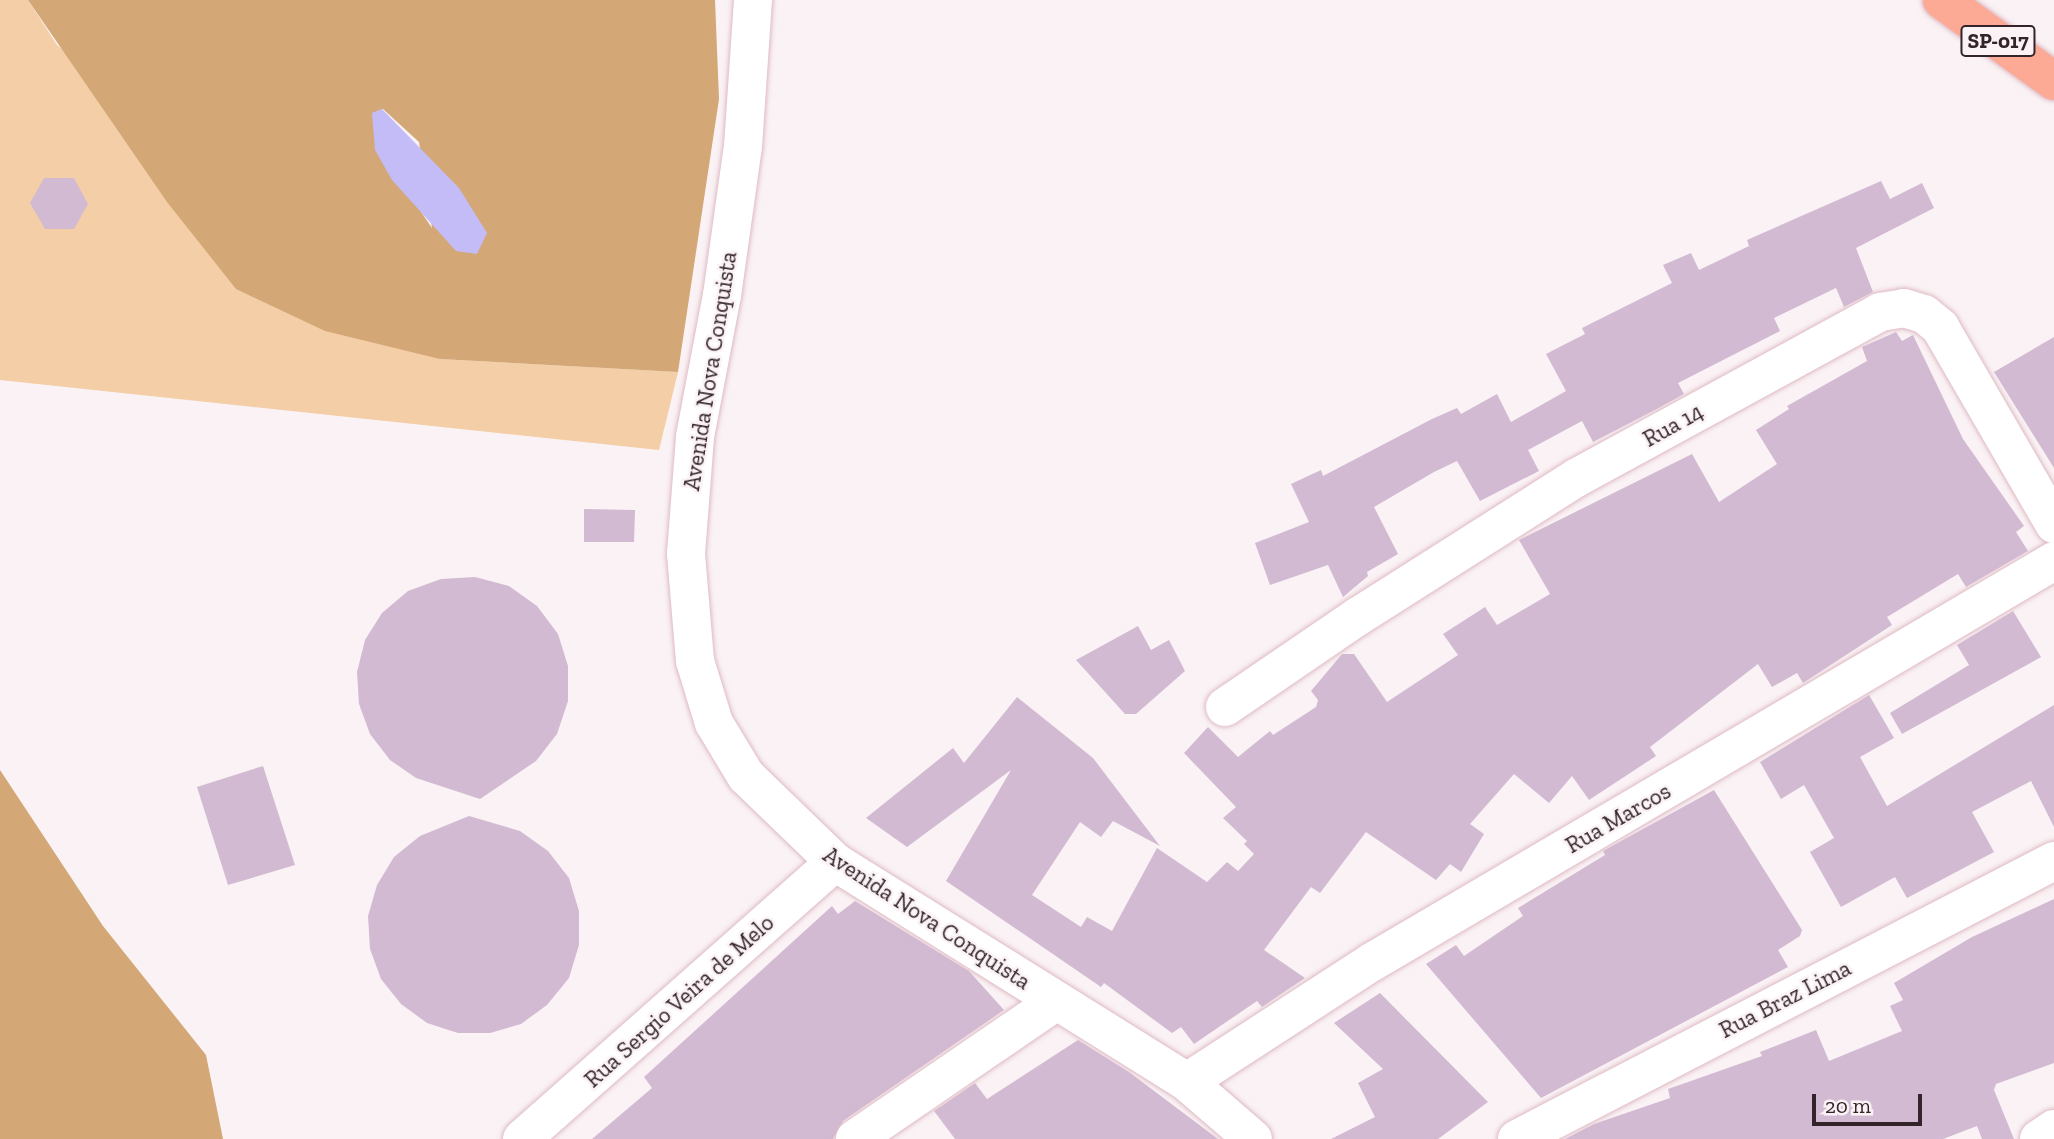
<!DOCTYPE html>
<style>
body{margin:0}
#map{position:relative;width:2054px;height:1139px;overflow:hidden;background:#faf2f4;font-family:"Zilla Slab",serif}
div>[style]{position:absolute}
.green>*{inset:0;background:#f3cea6}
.forest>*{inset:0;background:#d3a776}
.water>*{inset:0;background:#c4bcf7}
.building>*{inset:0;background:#d2bad3}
.roads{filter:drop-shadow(0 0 2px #debac4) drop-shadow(0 0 2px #debac4)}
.minor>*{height:38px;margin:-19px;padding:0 19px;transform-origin:19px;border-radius:19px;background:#fff}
.highway>*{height:38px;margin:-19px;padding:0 19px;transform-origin:19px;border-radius:19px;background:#fca995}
span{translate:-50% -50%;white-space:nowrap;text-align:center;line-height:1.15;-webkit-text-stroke:5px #faf2f4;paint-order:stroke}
.shield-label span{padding:2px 5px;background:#faf2f4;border:2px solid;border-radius:5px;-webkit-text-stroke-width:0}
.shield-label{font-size:21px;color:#322428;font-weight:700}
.street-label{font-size:23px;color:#322428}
.scale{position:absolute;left:1812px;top:1094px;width:110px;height:32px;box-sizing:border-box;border:4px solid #322428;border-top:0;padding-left:9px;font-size:21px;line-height:24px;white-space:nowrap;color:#322428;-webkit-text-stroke:5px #faf2f4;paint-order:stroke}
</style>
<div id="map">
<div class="green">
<i style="clip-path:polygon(0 0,28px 0,57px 45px,440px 359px,678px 372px,659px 450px,0 380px)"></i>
</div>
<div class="forest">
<i style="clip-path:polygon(evenodd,28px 0,715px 0,719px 99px,678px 372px,440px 359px,325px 331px,236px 289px,167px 202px,28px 0,383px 109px,419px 142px,432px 228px,411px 197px,373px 113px,383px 109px)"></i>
<i style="clip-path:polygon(0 770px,103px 926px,206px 1055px,223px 1139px,0 1139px)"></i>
</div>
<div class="water">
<i style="clip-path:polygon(382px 109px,459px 188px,487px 233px,477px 254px,456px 251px,392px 180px,375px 150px,372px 113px)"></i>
</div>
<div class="building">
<i style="clip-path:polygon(44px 178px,74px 178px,88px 204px,74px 229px,45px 229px,30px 203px)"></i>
<i style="clip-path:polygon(1881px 181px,1890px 199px,1922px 183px,1934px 208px,1856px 248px,1873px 292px,1844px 307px,1836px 288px,1774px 318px,1780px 331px,1678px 383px,1684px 394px,1655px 410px,1593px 442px,1582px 421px,1528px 450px,1539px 471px,1480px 501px,1457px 461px,1434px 472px,1374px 507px,1398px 554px,1367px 572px,1368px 576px,1343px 597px,1328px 565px,1270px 585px,1255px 543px,1309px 522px,1291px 484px,1321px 470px,1323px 476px,1432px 419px,1457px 408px,1461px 414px,1497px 394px,1511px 422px,1566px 391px,1546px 354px,1585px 334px,1582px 328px,1672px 283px,1663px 265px,1691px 253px,1699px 270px,1749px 246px,1747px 240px)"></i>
<i style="clip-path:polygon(1896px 332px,1902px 341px,1913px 335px,1963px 439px,2024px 526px,2016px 532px,2028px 551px,1966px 587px,1958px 574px,1887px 617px,1892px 625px,1803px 683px,1797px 673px,1772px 687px,1758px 664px,1650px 747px,1656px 756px,1589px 800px,1572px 776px,1549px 803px,1514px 774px,1470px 824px,1484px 834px,1461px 872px,1450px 864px,1436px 880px,1366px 832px,1320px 893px,1311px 887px,1264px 950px,1305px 978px,1262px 1007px,1257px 1001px,1194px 1044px,1181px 1027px,1172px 1033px,1104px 983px,1101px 987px,946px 881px,1011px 770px,907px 847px,866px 818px,953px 748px,964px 763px,1017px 697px,1093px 758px,1160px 846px,1113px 821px,1101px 837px,1080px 822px,1032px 895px,1081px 927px,1087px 917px,1112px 931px,1157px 848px,1207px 882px,1227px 862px,1238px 871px,1254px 854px,1244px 844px,1247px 841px,1223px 818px,1236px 807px,1184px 753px,1208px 727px,1238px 757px,1270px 731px,1273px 735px,1316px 707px,1318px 700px,1311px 691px,1342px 654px,1354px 654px,1387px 702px,1458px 655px,1443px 634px,1485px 607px,1497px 625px,1550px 594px,1519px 540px,1692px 454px,1719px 502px,1777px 464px,1756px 430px,1789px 409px,1787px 406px,1867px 361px,1862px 347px)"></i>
<i style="clip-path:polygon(2054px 337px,2054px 468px,1994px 372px)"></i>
<i style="clip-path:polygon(584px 509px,635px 510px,634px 542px,584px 542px)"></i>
<i style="clip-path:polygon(475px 577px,509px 586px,537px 606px,558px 634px,568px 666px,568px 701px,557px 734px,536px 761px,480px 799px,416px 778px,390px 760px,370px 734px,359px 704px,357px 672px,365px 640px,382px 613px,408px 591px,441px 579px)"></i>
<i style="clip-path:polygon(2013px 611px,2041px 657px,1902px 734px,1890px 713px,1969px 665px,1957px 645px)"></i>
<i style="clip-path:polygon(1138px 626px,1151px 650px,1169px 640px,1185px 671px,1136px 714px,1125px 714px,1076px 660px)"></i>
<i style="clip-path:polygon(1869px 695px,1894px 738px,1860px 757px,1887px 806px,2054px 705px,2054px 827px,2031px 781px,1972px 812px,1994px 852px,1907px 898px,1895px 877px,1841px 907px,1810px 852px,1834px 838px,1804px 785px,1781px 799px,1760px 762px)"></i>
<i style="clip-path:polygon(263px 766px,295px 865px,228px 885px,197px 787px)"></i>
<i style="clip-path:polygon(1714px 790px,1802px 930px,1800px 936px,1778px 950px,1788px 967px,1541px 1098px,1426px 964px,1456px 945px,1464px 956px,1523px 916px,1518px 908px,1605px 855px,1603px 851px)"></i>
<i style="clip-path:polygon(469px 816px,520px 831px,548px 851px,569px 878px,579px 911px,579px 945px,569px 978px,547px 1005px,521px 1024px,490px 1033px,458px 1033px,427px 1023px,401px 1004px,381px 979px,370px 949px,368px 916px,377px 885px,394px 857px,420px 836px)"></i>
<i style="clip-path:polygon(2054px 899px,2054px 1063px,1996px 1084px,1994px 1090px,2014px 1139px,1982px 1139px,1977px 1126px,1943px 1139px,1565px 1139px,1594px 1124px,1670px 1098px,1668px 1089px,1762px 1056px,1760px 1052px,1816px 1030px,1829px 1061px,1902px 1031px,1890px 1006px,1903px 1000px,1894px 983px,1972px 937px)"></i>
<i style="clip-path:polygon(855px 901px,969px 971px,1004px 1010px,843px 1121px,833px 1139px,592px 1139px,652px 1088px,644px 1077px,776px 957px,832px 906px,838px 914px)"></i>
<i style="clip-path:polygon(1380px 993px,1488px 1102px,1438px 1139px,1331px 1139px,1375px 1117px,1358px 1083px,1383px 1069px,1334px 1023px)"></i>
<i style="clip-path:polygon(1078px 1040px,1129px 1072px,1218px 1139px,955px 1139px,934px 1111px,975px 1083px,987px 1099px)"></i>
</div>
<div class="roads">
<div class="minor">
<i style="left:753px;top:0;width:146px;rotate:93.9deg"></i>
<i style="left:743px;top:146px;width:150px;rotate:98deg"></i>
<i style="left:722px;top:295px;width:145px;rotate:100.8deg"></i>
<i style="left:695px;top:437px;width:117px;rotate:94.4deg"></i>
<i style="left:686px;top:554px;width:107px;rotate:85.2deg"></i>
<i style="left:695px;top:661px;width:65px;rotate:73deg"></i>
<i style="left:714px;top:723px;width:62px;rotate:58.9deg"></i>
<i style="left:746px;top:776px;width:124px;rotate:44deg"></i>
<i style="left:835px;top:862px;width:415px;rotate:32deg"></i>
<i style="left:1187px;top:1082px;width:87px;rotate:40.8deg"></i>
<i style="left:1225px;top:707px;width:160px;rotate:-34.3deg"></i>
<i style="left:1357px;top:617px;width:259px;rotate:-32.4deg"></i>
<i style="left:1576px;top:478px;width:346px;rotate:-28.6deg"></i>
<i style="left:1880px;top:312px;width:24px;rotate:-9deg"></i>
<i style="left:1904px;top:308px;width:21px;rotate:17deg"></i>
<i style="left:1924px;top:314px;width:21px;rotate:39deg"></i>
<i style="left:1940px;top:327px;width:228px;rotate:59.9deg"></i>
<i style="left:1187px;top:1082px;width:221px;rotate:-33deg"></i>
<i style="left:1372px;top:962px;width:791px;rotate:-30.45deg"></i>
<i style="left:522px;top:1139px;width:418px;rotate:-41.5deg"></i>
<i style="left:855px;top:1139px;width:242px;rotate:-34.4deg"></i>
<i style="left:1517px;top:1139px;width:605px;rotate:-27.37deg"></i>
<i style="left:2039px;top:1139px;width:18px;rotate:-34deg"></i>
</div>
<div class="highway">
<i style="left:1942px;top:0;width:138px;rotate:35.9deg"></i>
</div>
</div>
<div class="shield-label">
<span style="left:1998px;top:41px">SP-017</span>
</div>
<div class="street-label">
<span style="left:710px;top:371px;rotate:-81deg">Avenida Nova Conquista</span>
<span style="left:1673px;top:425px;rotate:-29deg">Rua 14</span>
<span style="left:1618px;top:818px;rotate:-30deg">Rua Marcos</span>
<span style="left:927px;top:918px;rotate:33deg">Avenida Nova Conquista</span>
<span style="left:1785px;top:999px;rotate:-27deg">Rua Braz Lima</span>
<span style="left:679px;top:1001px;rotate:-42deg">Rua Sergio Veira de Melo</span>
</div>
<div class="scale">20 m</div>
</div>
